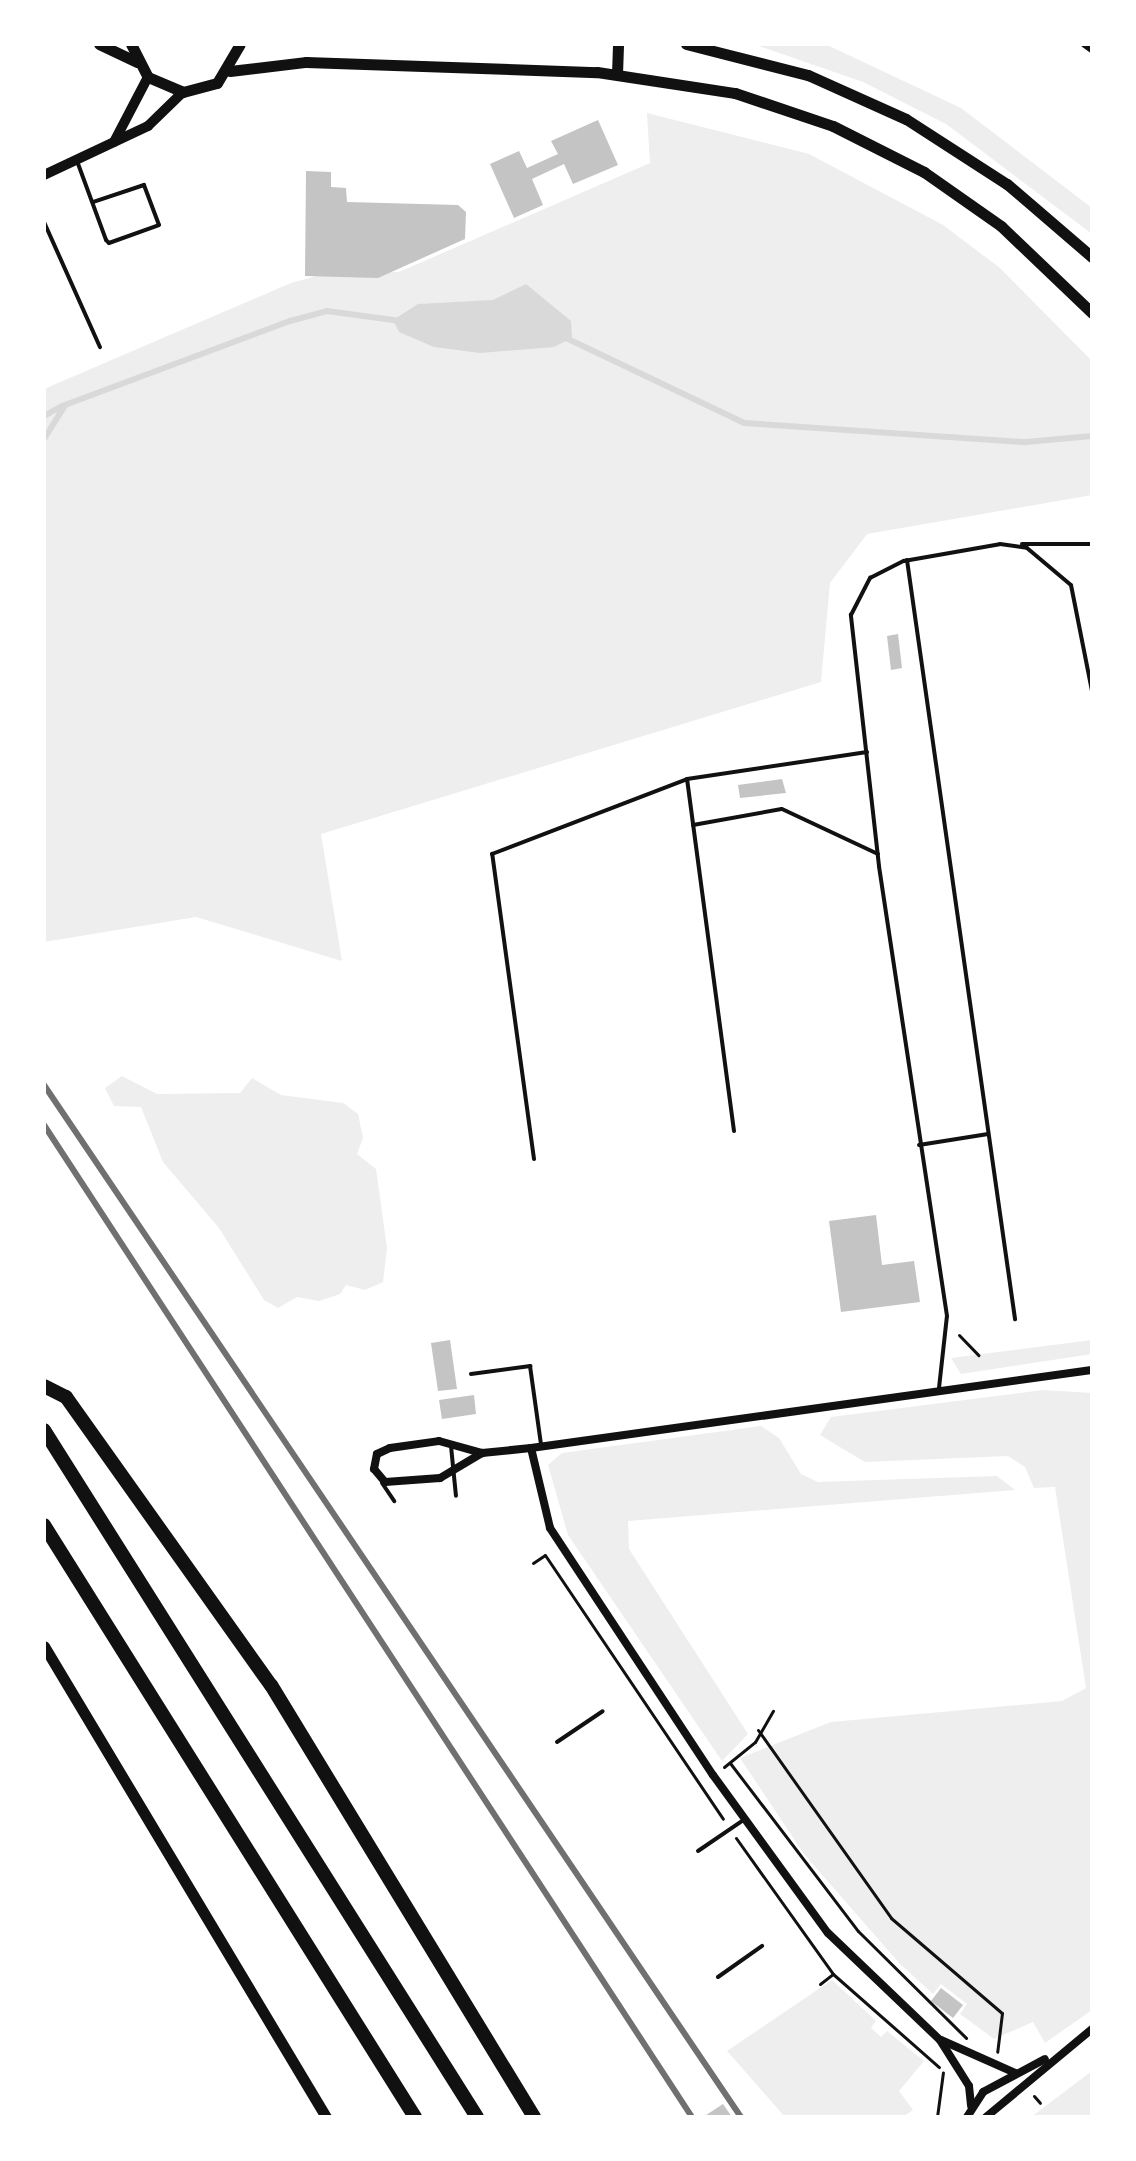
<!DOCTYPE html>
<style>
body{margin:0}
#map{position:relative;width:1136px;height:2161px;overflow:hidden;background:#fff;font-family:Bitter,serif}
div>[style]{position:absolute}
.green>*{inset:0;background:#eee}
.water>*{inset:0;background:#d9d9d9}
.stream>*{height:6px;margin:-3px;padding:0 3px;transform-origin:3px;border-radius:3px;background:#d9d9d9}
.building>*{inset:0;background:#c4c4c4}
.path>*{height:3px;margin:-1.5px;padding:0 1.5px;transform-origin:1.5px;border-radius:1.5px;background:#111}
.service>*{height:4px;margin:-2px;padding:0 2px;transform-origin:2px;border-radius:2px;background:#111}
.minor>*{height:8px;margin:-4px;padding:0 4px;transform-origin:4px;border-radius:4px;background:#111}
.tertiary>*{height:10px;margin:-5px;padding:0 5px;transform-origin:5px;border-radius:5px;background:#111}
.secondary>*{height:11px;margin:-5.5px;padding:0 5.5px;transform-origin:5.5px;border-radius:5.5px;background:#111}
.motorway>*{height:14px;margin:-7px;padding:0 7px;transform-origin:7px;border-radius:7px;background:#111}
.rail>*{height:6px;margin:-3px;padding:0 3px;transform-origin:3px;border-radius:3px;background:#707070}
span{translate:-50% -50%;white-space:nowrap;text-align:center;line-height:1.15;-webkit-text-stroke:8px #fff;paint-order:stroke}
.frame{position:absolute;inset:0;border:46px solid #fff;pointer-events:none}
</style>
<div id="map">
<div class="green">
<i style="clip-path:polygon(753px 44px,825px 44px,961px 108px,1092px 208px,1092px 234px,946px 124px,863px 82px)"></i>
<i style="clip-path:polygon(647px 113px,809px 154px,943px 225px,1000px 268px,1092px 361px,1092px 495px,867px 534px,830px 583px,821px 682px,321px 834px,342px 961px,196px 917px,44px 942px,44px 389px,291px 283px,331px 272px,399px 272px,650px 163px)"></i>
<i style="clip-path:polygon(122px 1076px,157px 1094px,240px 1093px,252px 1078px,281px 1095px,343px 1103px,358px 1114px,363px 1138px,357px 1154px,376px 1169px,387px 1248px,383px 1282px,365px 1290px,346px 1285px,340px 1294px,319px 1301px,297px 1297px,278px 1308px,264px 1300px,219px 1228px,163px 1162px,141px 1107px,114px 1106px,105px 1088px)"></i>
<i style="clip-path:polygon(1092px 1340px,1092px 1354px,961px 1374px,951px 1358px)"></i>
<i style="clip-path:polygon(1043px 1390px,1092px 1393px,1092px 2010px,1045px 2043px,1033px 2022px,994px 2039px,960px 2014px,967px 2004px,941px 1984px,933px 1994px,900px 1964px,804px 1854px,740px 1758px,831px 1722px,1062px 1701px,1086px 1688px,1055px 1487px,1034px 1488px,1025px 1467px,1008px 1456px,865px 1462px,820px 1435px,831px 1417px)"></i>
<i style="clip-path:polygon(761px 1426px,779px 1438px,801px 1474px,818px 1482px,997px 1476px,1015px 1490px,628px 1521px,629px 1549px,748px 1734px,722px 1761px,568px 1535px,548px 1465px,562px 1453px)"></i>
<i style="clip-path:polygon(832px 1980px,876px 2021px,871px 2028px,881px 2037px,887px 2031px,924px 2061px,899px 2091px,913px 2110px,903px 2117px,785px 2117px,727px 2051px)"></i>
<i style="clip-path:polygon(1092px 2071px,1092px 2117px,1031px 2117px)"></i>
</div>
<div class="water">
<i style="clip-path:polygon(526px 284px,571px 321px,572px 338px,554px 347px,480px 353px,434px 347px,399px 332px,393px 320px,418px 304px,493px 300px)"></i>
</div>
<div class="stream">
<i style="left:566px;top:338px;width:197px;rotate:25.5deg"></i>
<i style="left:744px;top:423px;width:283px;rotate:3.9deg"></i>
<i style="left:1026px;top:442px;width:66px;rotate:-5.2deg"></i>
<i style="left:44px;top:416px;width:21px;rotate:-29deg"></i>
<i style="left:44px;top:439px;width:40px;rotate:-58deg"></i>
<i style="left:65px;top:405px;width:240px;rotate:-20.5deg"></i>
<i style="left:290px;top:321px;width:38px;rotate:-15deg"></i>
<i style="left:327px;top:311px;width:74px;rotate:7.8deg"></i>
</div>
<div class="building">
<i style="clip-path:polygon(598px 120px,618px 165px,573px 184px,564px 164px,532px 179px,543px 205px,514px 218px,490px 164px,519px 151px,527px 168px,558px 154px,551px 141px)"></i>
<i style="clip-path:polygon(306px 171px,331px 172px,331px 187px,346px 188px,347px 202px,458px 205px,466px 212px,465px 239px,378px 278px,305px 276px)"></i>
<i style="clip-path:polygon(898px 634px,902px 668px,891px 670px,887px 636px)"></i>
<i style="clip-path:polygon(782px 779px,786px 793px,740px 798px,738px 785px)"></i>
<i style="clip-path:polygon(876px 1215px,882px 1265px,914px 1261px,920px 1302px,841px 1312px,829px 1221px)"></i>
<i style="clip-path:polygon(450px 1340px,457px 1389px,438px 1391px,431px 1343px)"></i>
<i style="clip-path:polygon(474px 1395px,476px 1414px,442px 1419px,439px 1400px)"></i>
<i style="clip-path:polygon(941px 1988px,963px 2005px,953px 2018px,931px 2001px)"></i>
<i style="clip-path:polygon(723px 2104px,732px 2117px,703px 2117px)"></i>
</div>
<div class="path">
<i style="left:959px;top:1335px;width:28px;rotate:46deg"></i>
<i style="left:533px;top:1563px;width:14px;rotate:-34deg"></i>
<i style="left:545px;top:1555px;width:318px;rotate:56deg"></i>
<i style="left:758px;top:1730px;width:230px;rotate:54.7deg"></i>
<i style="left:891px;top:1918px;width:146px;rotate:40.6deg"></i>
<i style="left:1002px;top:2013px;width:39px;rotate:97deg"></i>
<i style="left:730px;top:1763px;width:211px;rotate:52.7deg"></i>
<i style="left:858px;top:1931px;width:152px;rotate:44.7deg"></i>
<i style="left:724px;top:1767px;width:40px;rotate:-39deg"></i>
<i style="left:755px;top:1742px;width:36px;rotate:-60deg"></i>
<i style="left:736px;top:1838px;width:167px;rotate:54.5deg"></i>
<i style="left:833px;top:1974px;width:141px;rotate:41.3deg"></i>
<i style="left:820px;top:1984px;width:16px;rotate:-38deg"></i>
<i style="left:1034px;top:2096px;width:9px;rotate:49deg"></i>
<i style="left:937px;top:2117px;width:45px;rotate:-82.4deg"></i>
</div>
<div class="service">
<i style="left:77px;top:161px;width:84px;rotate:69.8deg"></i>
<i style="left:106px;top:240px;width:4px;rotate:45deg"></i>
<i style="left:109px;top:243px;width:53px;rotate:-19.8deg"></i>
<i style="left:159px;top:225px;width:43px;rotate:-110.6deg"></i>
<i style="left:144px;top:185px;width:54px;rotate:161.6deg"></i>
<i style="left:44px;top:222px;width:137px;rotate:65.9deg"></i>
<i style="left:1022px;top:544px;width:70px"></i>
<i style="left:907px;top:560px;width:767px;rotate:81.9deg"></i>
<i style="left:693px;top:825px;width:90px;rotate:-10.2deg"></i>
<i style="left:782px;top:809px;width:106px;rotate:25.1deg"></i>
<i style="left:734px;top:1131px;width:355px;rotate:-97.6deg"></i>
<i style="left:687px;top:779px;width:182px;rotate:-8.5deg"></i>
<i style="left:919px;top:1145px;width:70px;rotate:-9.1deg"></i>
<i style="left:534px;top:1159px;width:308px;rotate:-97.8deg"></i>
<i style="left:492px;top:854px;width:209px;rotate:-21deg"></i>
<i style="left:471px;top:1374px;width:60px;rotate:-7.7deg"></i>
<i style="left:530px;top:1366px;width:79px;rotate:82deg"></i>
<i style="left:939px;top:1388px;width:72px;rotate:-83.7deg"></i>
<i style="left:947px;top:1316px;width:455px;rotate:-98.6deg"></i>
<i style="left:879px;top:866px;width:253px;rotate:-96.4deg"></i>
<i style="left:851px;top:615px;width:42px;rotate:-62.8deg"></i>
<i style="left:870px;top:578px;width:38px;rotate:-27deg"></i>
<i style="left:904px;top:561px;width:97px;rotate:-10deg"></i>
<i style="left:1000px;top:544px;width:27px;rotate:8deg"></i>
<i style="left:1027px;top:548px;width:57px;rotate:40.1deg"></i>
<i style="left:1071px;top:585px;width:108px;rotate:78.8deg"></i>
<i style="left:451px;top:1446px;width:50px;rotate:84.3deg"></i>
<i style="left:382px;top:1483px;width:22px;rotate:56deg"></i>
<i style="left:557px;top:1742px;width:55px;rotate:-34deg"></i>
<i style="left:698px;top:1851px;width:57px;rotate:-34.2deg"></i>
<i style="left:718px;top:1977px;width:54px;rotate:-35.2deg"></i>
</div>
<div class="minor">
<i style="left:1085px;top:44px;width:9px;rotate:36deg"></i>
<i style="left:531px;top:1448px;width:82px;rotate:76.6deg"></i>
<i style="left:550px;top:1528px;width:296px;rotate:56.6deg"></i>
<i style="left:713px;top:1775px;width:195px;rotate:54deg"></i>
<i style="left:828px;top:1933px;width:155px;rotate:43.7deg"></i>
<i style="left:940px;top:2040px;width:54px;rotate:57.8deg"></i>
<i style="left:969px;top:2086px;width:20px;rotate:84deg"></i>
<i style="left:482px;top:1453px;width:49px;rotate:149.2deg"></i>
<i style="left:440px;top:1478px;width:55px;rotate:175.8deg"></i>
<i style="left:385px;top:1482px;width:17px;rotate:-130deg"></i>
<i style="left:374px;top:1469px;width:15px;rotate:-79deg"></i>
<i style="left:377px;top:1454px;width:14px;rotate:-25deg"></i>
<i style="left:390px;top:1448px;width:49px;rotate:-8.1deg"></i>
<i style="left:439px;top:1441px;width:45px;rotate:15.6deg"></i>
<i style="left:482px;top:1453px;width:49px;rotate:-5.8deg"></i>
<i style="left:531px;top:1448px;width:566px;rotate:-7.92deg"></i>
<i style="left:941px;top:2040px;width:81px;rotate:24deg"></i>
<i style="left:967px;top:2117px;width:30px;rotate:-57deg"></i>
<i style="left:983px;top:2092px;width:70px;rotate:-28deg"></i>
<i style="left:986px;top:2117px;width:138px;rotate:-39.7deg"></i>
</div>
<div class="tertiary">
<i style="left:114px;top:142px;width:73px;rotate:-62.4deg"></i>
<i style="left:44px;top:175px;width:115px;rotate:-25.2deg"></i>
<i style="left:148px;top:126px;width:49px;rotate:-44.2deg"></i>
</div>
<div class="secondary">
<i style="left:99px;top:44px;width:42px;rotate:25.3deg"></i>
<i style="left:131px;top:44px;width:37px;rotate:63deg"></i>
<i style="left:148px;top:77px;width:38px;rotate:23deg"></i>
<i style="left:183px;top:92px;width:35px;rotate:-15deg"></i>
<i style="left:217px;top:83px;width:45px;rotate:-59.5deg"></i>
<i style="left:686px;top:44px;width:126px;rotate:14.3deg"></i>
<i style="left:808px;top:75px;width:107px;rotate:24.2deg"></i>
<i style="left:906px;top:119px;width:120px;rotate:32.8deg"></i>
<i style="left:1007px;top:184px;width:112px;rotate:40.7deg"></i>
<i style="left:230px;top:71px;width:77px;rotate:-6.8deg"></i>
<i style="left:306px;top:62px;width:291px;rotate:2deg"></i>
<i style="left:597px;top:72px;width:140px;rotate:8.7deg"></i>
<i style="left:735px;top:93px;width:103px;rotate:18.6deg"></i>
<i style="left:833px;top:126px;width:102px;rotate:26.8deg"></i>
<i style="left:924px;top:172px;width:94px;rotate:35deg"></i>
<i style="left:1001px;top:226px;width:126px;rotate:43.7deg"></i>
<i style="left:617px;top:74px;width:30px;rotate:-88deg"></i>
<i style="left:44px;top:1646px;width:549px;rotate:59.09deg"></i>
</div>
<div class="motorway">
<i style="left:44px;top:1386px;width:25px;rotate:27deg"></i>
<i style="left:66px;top:1397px;width:354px;rotate:54.6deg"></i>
<i style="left:271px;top:1685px;width:506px;rotate:58.67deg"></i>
<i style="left:44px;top:1430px;width:812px;rotate:57.78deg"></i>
<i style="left:44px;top:1525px;width:699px;rotate:57.93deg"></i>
</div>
<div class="rail">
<i style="left:44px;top:1085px;width:1245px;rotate:55.97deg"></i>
<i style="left:44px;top:1125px;width:1185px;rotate:56.85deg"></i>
</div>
<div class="frame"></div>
</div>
